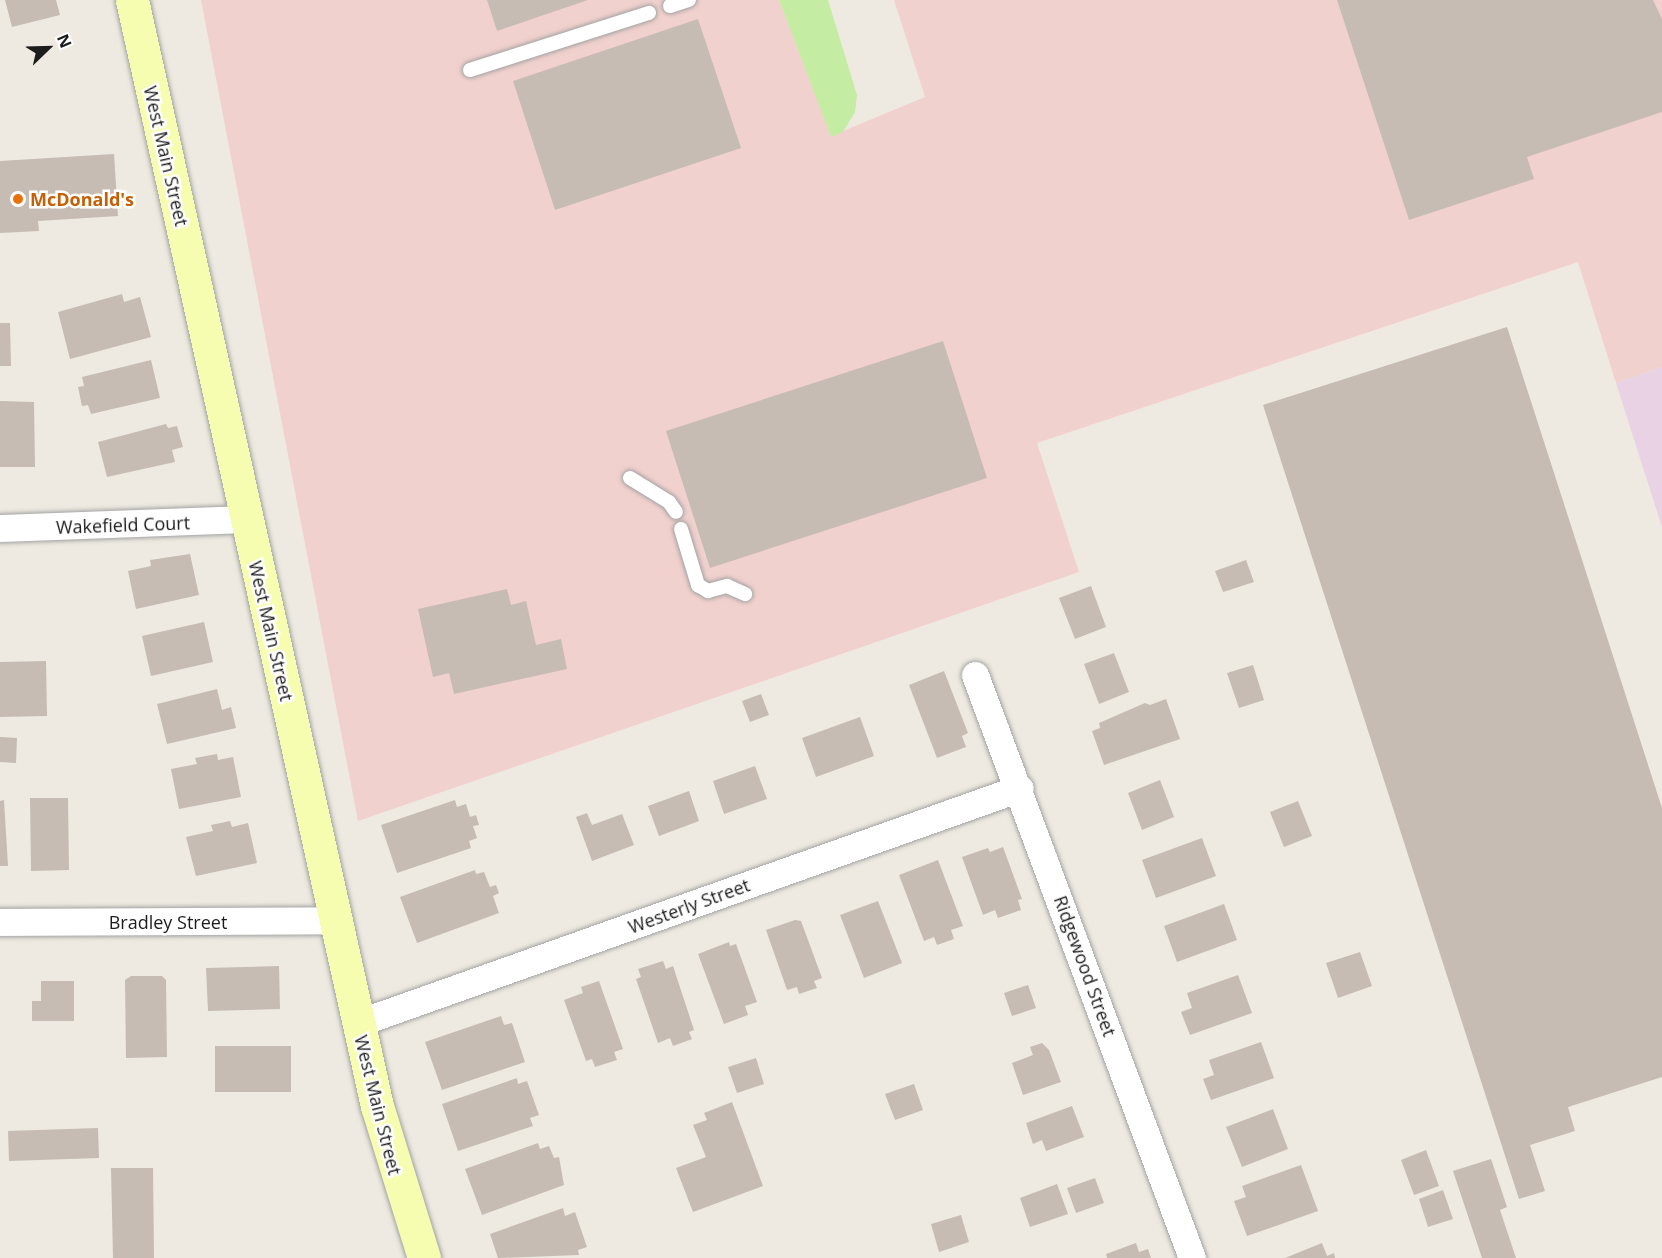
<!DOCTYPE html>
<style>
body{margin:0}
#map{position:relative;width:1662px;height:1258px;overflow:hidden;background:#eeeae1;font-family:"Open Sans",sans-serif}
div>[style]{position:absolute}
.commercial>*{inset:0;background:#f1d1ce}
.industrial>*{inset:0;background:#e8d2e3}
.grass>*{inset:0;background:#c5eca3}
.building>*{inset:0;background:#c6bcb4}
.roads{filter:drop-shadow(0 0 2px #a3a3a3) drop-shadow(0 0 2px #a3a3a3)}
.lane>*{height:14px;margin:-7px;padding:0 7px;transform-origin:7px;border-radius:7px;background:#fff}
.street>*{height:27px;margin:-13.5px;padding:0 13.5px;transform-origin:13.5px;border-radius:13.5px;background:#fff}
.secondary>*{height:33px;margin:-16.5px;padding:0 16.5px;transform-origin:16.5px;border-radius:16.5px;background:#f7fdb0}
.dots>*{width:16px;height:16px;translate:-50% -50%;box-sizing:border-box;border:3px solid #fff;border-radius:50%}
span{translate:-50% -50%;white-space:nowrap;text-align:center;line-height:1.15;-webkit-text-stroke:5px #fff;paint-order:stroke}
.street-label{font-size:18px;color:#1c1c1c}
.food-label{font-size:18px;color:#c56008;font-weight:700}
.left{translate:0 -50%;text-align:left}
.north{position:absolute;left:18px;top:18px;width:60px;height:60px;-webkit-text-stroke:4px #fff;paint-order:stroke;rotate:67deg;font-size:16px;font-weight:700;line-height:24px;text-align:center;color:#1c1c1c}
.north::after{content:'';display:block;margin:auto;width:21px;height:27px;background:#1c1c1c;clip-path:polygon(50% 0,100% 100%,50% 72%,0 100%)}
</style>
<div id="map">
<div class="commercial">
<i style="clip-path:polygon(201px 0,779px 0,831px 136px,925px 97px,894px 0,1662px 0,1662px 367px,1616px 383px,1578px 262px,1037px 443px,1079px 572px,358px 821px)"></i>
</div>
<div class="industrial">
<i style="clip-path:polygon(1662px 367px,1662px 527px,1616px 383px)"></i>
</div>
<div class="grass">
<i style="clip-path:polygon(779px 0,828px 0,857px 95px,855px 112px,843px 132px,831px 137px)"></i>
</div>
<div class="building">
<i style="clip-path:polygon(5px 0,56px 0,60px 15px,12px 27px)"></i>
<i style="clip-path:polygon(487px 0,588px 0,497px 31px)"></i>
<i style="clip-path:polygon(1337px 0,1653px 0,1662px 19px,1662px 112px,1527px 157px,1534px 179px,1409px 220px)"></i>
<i style="clip-path:polygon(698px 19px,741px 148px,555px 210px,513px 81px)"></i>
<i style="clip-path:polygon(114px 154px,118px 216px,38px 221px,39px 231px,0 233px,0 161px)"></i>
<i style="clip-path:polygon(122px 294px,124px 302px,140px 297px,151px 337px,70px 359px,58px 312px)"></i>
<i style="clip-path:polygon(0 323px,10px 323px,11px 366px,0 366px)"></i>
<i style="clip-path:polygon(1507px 327px,1662px 808px,1662px 1077px,1568px 1107px,1575px 1131px,1530px 1145px,1545px 1191px,1519px 1199px,1263px 405px)"></i>
<i style="clip-path:polygon(943px 341px,987px 478px,710px 568px,666px 431px)"></i>
<i style="clip-path:polygon(151px 360px,160px 398px,91px 414px,88px 405px,82px 406px,78px 387px,84px 386px,82px 377px)"></i>
<i style="clip-path:polygon(0 401px,34px 402px,35px 467px,0 467px)"></i>
<i style="clip-path:polygon(166px 424px,168px 428px,177px 426px,183px 447px,172px 450px,175px 462px,107px 477px,98px 442px)"></i>
<i style="clip-path:polygon(190px 554px,199px 595px,136px 609px,128px 571px,151px 566px,150px 560px)"></i>
<i style="clip-path:polygon(1246px 560px,1254px 582px,1223px 592px,1215px 571px)"></i>
<i style="clip-path:polygon(1091px 586px,1106px 627px,1075px 639px,1059px 598px)"></i>
<i style="clip-path:polygon(507px 589px,511px 605px,526px 601px,536px 645px,561px 639px,567px 669px,454px 694px,449px 673px,433px 677px,418px 609px)"></i>
<i style="clip-path:polygon(204px 622px,213px 662px,151px 676px,142px 636px)"></i>
<i style="clip-path:polygon(1114px 653px,1129px 692px,1099px 704px,1084px 664px)"></i>
<i style="clip-path:polygon(46px 661px,47px 716px,0 717px,0 662px)"></i>
<i style="clip-path:polygon(1253px 665px,1264px 700px,1239px 708px,1227px 673px)"></i>
<i style="clip-path:polygon(944px 671px,968px 733px,962px 736px,966px 747px,937px 758px,909px 685px)"></i>
<i style="clip-path:polygon(217px 689px,222px 710px,231px 707px,236px 728px,167px 744px,157px 704px)"></i>
<i style="clip-path:polygon(761px 694px,769px 715px,750px 722px,742px 701px)"></i>
<i style="clip-path:polygon(1166px 699px,1180px 739px,1104px 765px,1092px 731px,1100px 728px,1099px 723px,1145px 703px,1150px 705px)"></i>
<i style="clip-path:polygon(860px 717px,874px 756px,816px 777px,802px 738px)"></i>
<i style="clip-path:polygon(0 737px,17px 738px,16px 763px,0 762px)"></i>
<i style="clip-path:polygon(217px 754px,218px 760px,233px 757px,241px 797px,179px 809px,171px 769px,197px 764px,195px 758px)"></i>
<i style="clip-path:polygon(755px 766px,767px 799px,724px 814px,713px 781px)"></i>
<i style="clip-path:polygon(1160px 780px,1174px 817px,1142px 830px,1128px 793px)"></i>
<i style="clip-path:polygon(689px 791px,699px 821px,659px 836px,648px 806px)"></i>
<i style="clip-path:polygon(30px 798px,68px 798px,69px 870px,31px 871px)"></i>
<i style="clip-path:polygon(4px 800px,8px 866px,0 866px,0 801px)"></i>
<i style="clip-path:polygon(455px 800px,457px 807px,466px 804px,470px 817px,476px 815px,479px 825px,473px 826px,477px 838px,469px 841px,471px 848px,397px 873px,381px 825px)"></i>
<i style="clip-path:polygon(1298px 801px,1312px 836px,1284px 847px,1270px 812px)"></i>
<i style="clip-path:polygon(587px 813px,592px 825px,622px 814px,634px 845px,592px 861px,576px 817px)"></i>
<i style="clip-path:polygon(230px 821px,232px 827px,248px 823px,257px 863px,196px 876px,186px 837px,213px 831px,211px 825px)"></i>
<i style="clip-path:polygon(1202px 838px,1216px 876px,1156px 898px,1142px 860px)"></i>
<i style="clip-path:polygon(1003px 847px,1022px 899px,1018px 900px,1021px 910px,998px 918px,995px 910px,983px 915px,962px 857px,988px 848px,990px 852px)"></i>
<i style="clip-path:polygon(938px 860px,963px 926px,951px 930px,954px 939px,937px 945px,934px 937px,924px 941px,899px 875px)"></i>
<i style="clip-path:polygon(475px 870px,476px 874px,484px 872px,490px 887px,496px 885px,499px 893px,493px 896px,499px 913px,417px 943px,400px 897px)"></i>
<i style="clip-path:polygon(878px 901px,902px 963px,864px 978px,840px 915px)"></i>
<i style="clip-path:polygon(1224px 904px,1237px 940px,1177px 962px,1164px 926px)"></i>
<i style="clip-path:polygon(795px 920px,801px 921px,822px 978px,814px 981px,817px 988px,799px 994px,797px 987px,787px 990px,766px 930px)"></i>
<i style="clip-path:polygon(729px 942px,730px 946px,736px 944px,757px 1002px,745px 1006px,748px 1015px,724px 1024px,698px 954px)"></i>
<i style="clip-path:polygon(1360px 952px,1372px 986px,1338px 998px,1326px 963px)"></i>
<i style="clip-path:polygon(663px 961px,666px 969px,673px 966px,694px 1030px,689px 1032px,692px 1039px,673px 1046px,670px 1038px,658px 1043px,636px 979px,641px 977px,638px 969px)"></i>
<i style="clip-path:polygon(279px 966px,280px 1009px,208px 1011px,206px 968px)"></i>
<i style="clip-path:polygon(1238px 975px,1252px 1013px,1190px 1035px,1181px 1012px,1192px 1008px,1187px 993px)"></i>
<i style="clip-path:polygon(131px 976px,162px 976px,166px 980px,167px 1057px,126px 1058px,125px 980px)"></i>
<i style="clip-path:polygon(41px 981px,74px 981px,74px 1021px,32px 1021px,32px 1001px,41px 1001px)"></i>
<i style="clip-path:polygon(599px 981px,623px 1049px,614px 1052px,617px 1060px,595px 1067px,592px 1059px,586px 1061px,564px 1000px,583px 993px,581px 987px)"></i>
<i style="clip-path:polygon(1028px 985px,1036px 1008px,1012px 1016px,1004px 993px)"></i>
<i style="clip-path:polygon(501px 1016px,504px 1025px,512px 1023px,525px 1062px,442px 1090px,425px 1042px)"></i>
<i style="clip-path:polygon(1261px 1042px,1274px 1078px,1211px 1100px,1203px 1079px,1214px 1075px,1209px 1060px)"></i>
<i style="clip-path:polygon(1042px 1043px,1049px 1050px,1061px 1082px,1023px 1095px,1012px 1063px,1033px 1055px,1030px 1047px)"></i>
<i style="clip-path:polygon(215px 1046px,291px 1046px,291px 1092px,215px 1092px)"></i>
<i style="clip-path:polygon(756px 1058px,764px 1084px,737px 1093px,728px 1067px)"></i>
<i style="clip-path:polygon(517px 1078px,518px 1084px,527px 1081px,539px 1115px,530px 1118px,533px 1126px,458px 1151px,442px 1104px)"></i>
<i style="clip-path:polygon(914px 1084px,923px 1110px,895px 1120px,885px 1094px)"></i>
<i style="clip-path:polygon(732px 1102px,763px 1186px,693px 1212px,676px 1168px,706px 1157px,693px 1125px,707px 1120px,704px 1113px)"></i>
<i style="clip-path:polygon(1072px 1106px,1084px 1137px,1046px 1151px,1042px 1140px,1033px 1144px,1026px 1123px)"></i>
<i style="clip-path:polygon(1273px 1109px,1288px 1149px,1242px 1167px,1226px 1127px)"></i>
<i style="clip-path:polygon(98px 1128px,99px 1158px,9px 1161px,8px 1131px)"></i>
<i style="clip-path:polygon(538px 1143px,540px 1149px,549px 1146px,554px 1158px,559px 1157px,564px 1185px,482px 1215px,465px 1169px)"></i>
<i style="clip-path:polygon(1426px 1150px,1439px 1186px,1414px 1195px,1401px 1160px)"></i>
<i style="clip-path:polygon(1491px 1159px,1507px 1207px,1500px 1210px,1516px 1258px,1482px 1258px,1453px 1171px)"></i>
<i style="clip-path:polygon(1301px 1165px,1318px 1211px,1247px 1236px,1234px 1201px,1246px 1197px,1242px 1186px)"></i>
<i style="clip-path:polygon(111px 1168px,153px 1168px,154px 1258px,113px 1258px)"></i>
<i style="clip-path:polygon(1095px 1178px,1104px 1203px,1076px 1213px,1067px 1188px)"></i>
<i style="clip-path:polygon(1057px 1184px,1068px 1214px,1030px 1227px,1020px 1198px)"></i>
<i style="clip-path:polygon(1443px 1190px,1453px 1219px,1428px 1227px,1419px 1199px)"></i>
<i style="clip-path:polygon(563px 1208px,565px 1216px,575px 1212px,587px 1247px,578px 1250px,579px 1255px,498px 1258px,490px 1234px)"></i>
<i style="clip-path:polygon(961px 1215px,969px 1242px,939px 1252px,931px 1224px)"></i>
<i style="clip-path:polygon(1136px 1243px,1139px 1252px,1148px 1249px,1151px 1258px,1107px 1258px,1106px 1254px)"></i>
<i style="clip-path:polygon(1322px 1243px,1327px 1256px,1334px 1253px,1335px 1258px,1285px 1258px)"></i>
</div>
<div class="roads">
<div class="lane">
<i style="left:670px;top:6px;width:20px;rotate:-18deg"></i>
<i style="left:470px;top:70px;width:188px;rotate:-17.7deg"></i>
<i style="left:630px;top:478px;width:46px;rotate:31.6deg"></i>
<i style="left:669px;top:502px;width:12px;rotate:55deg"></i>
<i style="left:681px;top:529px;width:59px;rotate:73.1deg"></i>
<i style="left:698px;top:585px;width:12px;rotate:31deg"></i>
<i style="left:708px;top:591px;width:20px;rotate:-15deg"></i>
<i style="left:727px;top:586px;width:20px;rotate:24deg"></i>
</div>
<div class="street">
<i style="left:0;top:528px;width:246px;rotate:-2.1deg"></i>
<i style="left:975px;top:675px;width:622px;rotate:69.58deg"></i>
<i style="left:0;top:922px;width:335px;rotate:-0.3deg"></i>
<i style="left:358px;top:1023px;width:702px;rotate:-19.54deg"></i>
</div>
<div class="secondary">
<i style="left:132px;top:0;width:1133px;rotate:77.51deg"></i>
<i style="left:377px;top:1106px;width:159px;rotate:72.8deg"></i>
</div>
</div>
<div class="dots">
<i style="left:18px;top:199px;background:#e8710a"></i>
</div>
<div class="street-label">
<span style="left:166px;top:156px;rotate:77deg">West Main Street</span>
<span style="left:123px;top:525px;rotate:-2deg">Wakefield Court</span>
<span style="left:271px;top:631px;rotate:77deg">West Main Street</span>
<span style="left:689px;top:906px;rotate:-20deg">Westerly Street</span>
<span style="left:168px;top:922px">Bradley Street</span>
<span style="left:1085px;top:966px;rotate:70deg">Ridgewood Street</span>
<span style="left:378px;top:1105px;rotate:76deg">West Main Street</span>
</div>
<div class="food-label">
<span class="left" style="left:30px;top:199px">McDonald's</span>
</div>
<div class="north">N</div>
</div>
